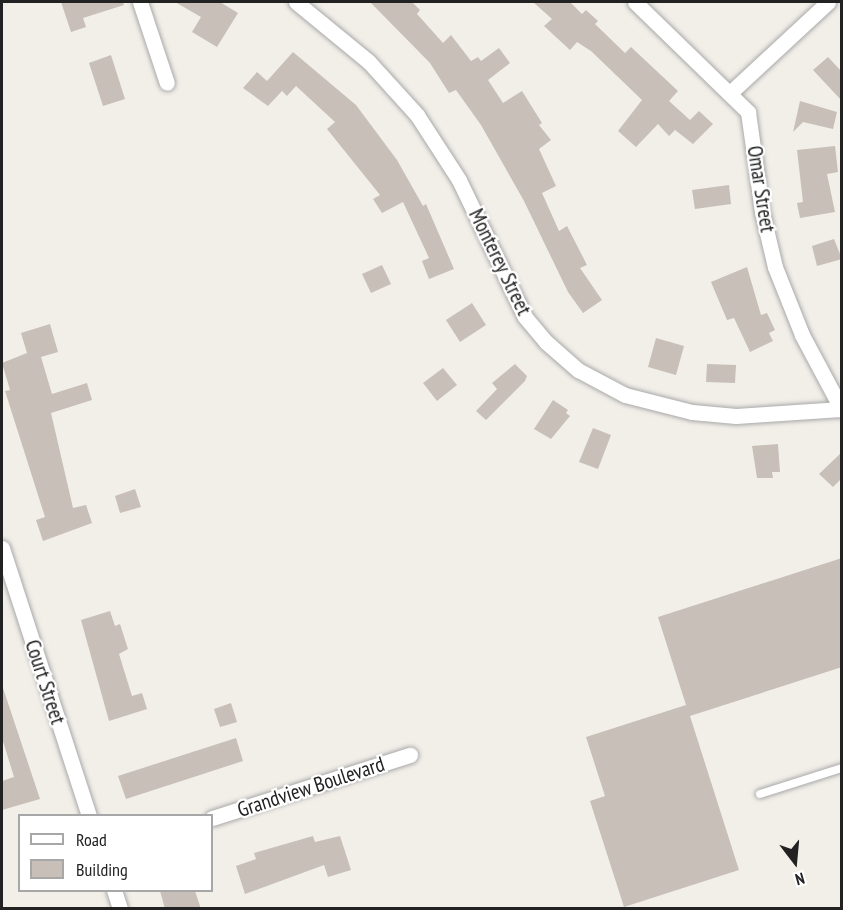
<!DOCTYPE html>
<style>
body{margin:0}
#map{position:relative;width:843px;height:910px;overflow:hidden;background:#f2efe9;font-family:"PT Sans Narrow",sans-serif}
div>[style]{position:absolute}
.building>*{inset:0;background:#c7bfb8}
.roads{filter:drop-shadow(0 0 2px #a9a9a9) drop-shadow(0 0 2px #a9a9a9)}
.lane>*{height:8px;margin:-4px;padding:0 4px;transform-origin:4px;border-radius:4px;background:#fff}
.street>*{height:15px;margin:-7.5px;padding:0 7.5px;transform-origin:7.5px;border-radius:7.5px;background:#fff}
span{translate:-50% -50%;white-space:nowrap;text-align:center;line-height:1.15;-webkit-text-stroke:4.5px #fff;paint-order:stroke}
.street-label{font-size:21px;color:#222}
.frame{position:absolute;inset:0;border:3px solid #222;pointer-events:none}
.legend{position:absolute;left:18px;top:814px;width:195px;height:78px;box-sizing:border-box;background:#fff;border:2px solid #a7a7a7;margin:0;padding:8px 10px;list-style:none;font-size:18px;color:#222}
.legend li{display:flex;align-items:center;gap:12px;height:30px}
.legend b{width:30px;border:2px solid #a7a7a7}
.north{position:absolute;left:765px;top:832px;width:60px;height:60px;-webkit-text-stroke:4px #fff;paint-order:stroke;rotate:164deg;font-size:16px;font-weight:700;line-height:24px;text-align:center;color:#222}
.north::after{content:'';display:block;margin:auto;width:21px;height:27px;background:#222;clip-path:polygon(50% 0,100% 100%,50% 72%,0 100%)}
</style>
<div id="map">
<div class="building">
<i style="clip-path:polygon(61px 2px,123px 2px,124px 5px,83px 18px,86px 27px,71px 32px)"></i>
<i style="clip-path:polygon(175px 2px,220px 2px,238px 13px,217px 47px,192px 32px,201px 17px)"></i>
<i style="clip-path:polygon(370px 2px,412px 2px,420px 10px,417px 14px,443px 43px,451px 35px,471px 61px,478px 57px,481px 61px,499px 48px,510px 63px,488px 80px,503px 103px,522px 91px,542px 123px,539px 125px,551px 140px,539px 149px,556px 186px,542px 193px,559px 231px,567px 226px,587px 265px,580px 268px,602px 300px,583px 313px,568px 292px,524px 201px,481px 125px,456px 90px,449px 93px,430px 63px)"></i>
<i style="clip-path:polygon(533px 2px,570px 2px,582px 14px,586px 10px,598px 21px,595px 24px,625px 53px,631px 47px,678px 91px,669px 101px,690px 120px,699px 111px,713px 124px,693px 144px,675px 130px,669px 136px,658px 124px,636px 147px,618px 131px,642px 100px,591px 51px,577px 42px,570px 50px,544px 26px,552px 19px)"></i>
<i style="clip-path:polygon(293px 52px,356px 105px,397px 160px,423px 206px,426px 204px,454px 269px,429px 279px,422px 261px,429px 258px,403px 202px,382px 213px,373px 199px,380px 195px,327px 129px,335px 122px,296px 86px,287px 96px,282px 91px,268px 106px,243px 88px,257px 72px,267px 81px)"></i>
<i style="clip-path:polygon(111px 55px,125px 99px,103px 106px,89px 63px)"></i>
<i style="clip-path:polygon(828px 57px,842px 72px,842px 101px,813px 70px)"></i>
<i style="clip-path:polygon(800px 101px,837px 112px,833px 129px,803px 122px,793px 132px)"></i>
<i style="clip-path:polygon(835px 146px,838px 172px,827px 174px,835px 212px,800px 218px,797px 203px,803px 202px,797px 150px)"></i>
<i style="clip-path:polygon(729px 185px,731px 204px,695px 209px,692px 190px)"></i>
<i style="clip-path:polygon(834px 239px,842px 259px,817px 266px,812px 246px)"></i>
<i style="clip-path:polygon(382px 265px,391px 284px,371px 293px,362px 274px)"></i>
<i style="clip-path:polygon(747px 267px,761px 315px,767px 313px,775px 330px,769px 333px,773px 341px,750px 352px,734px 318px,727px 320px,711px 282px)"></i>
<i style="clip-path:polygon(472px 303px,486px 325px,460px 342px,446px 320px)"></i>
<i style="clip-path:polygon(50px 324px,58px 352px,41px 357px,52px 394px,87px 383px,92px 400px,51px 413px,73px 508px,86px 505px,92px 523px,43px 541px,36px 520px,45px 517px,5px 391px,10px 390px,2px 363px,27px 353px,21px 333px)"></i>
<i style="clip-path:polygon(656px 338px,684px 346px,676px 375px,648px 367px)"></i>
<i style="clip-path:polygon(515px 364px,527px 376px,525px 381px,486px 420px,476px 411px,497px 389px,492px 383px)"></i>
<i style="clip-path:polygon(707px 364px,736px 365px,735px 383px,706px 382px)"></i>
<i style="clip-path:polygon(443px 368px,457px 385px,437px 401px,423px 383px)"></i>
<i style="clip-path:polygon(553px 400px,568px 410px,566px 413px,570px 416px,551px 439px,534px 429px)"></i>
<i style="clip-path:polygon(593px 428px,611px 435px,598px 469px,579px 462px)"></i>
<i style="clip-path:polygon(778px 444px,780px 472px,772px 472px,773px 478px,757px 478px,752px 446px)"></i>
<i style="clip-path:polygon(842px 452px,842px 478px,833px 487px,819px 474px)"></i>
<i style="clip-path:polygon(135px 489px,141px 507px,120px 513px,115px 496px)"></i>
<i style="clip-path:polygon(842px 558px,842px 667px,690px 716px,739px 870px,624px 907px,590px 801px,605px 796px,586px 737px,686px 705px,658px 617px)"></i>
<i style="clip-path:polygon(110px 611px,115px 626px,120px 624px,128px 649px,119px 654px,132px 696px,142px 693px,147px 709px,109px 721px,81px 620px)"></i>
<i style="clip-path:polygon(2px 685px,40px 799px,2px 810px,2px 781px,14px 777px,2px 738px)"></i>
<i style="clip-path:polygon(231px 703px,237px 722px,220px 727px,214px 709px)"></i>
<i style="clip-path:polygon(236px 738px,243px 761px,126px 799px,118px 776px)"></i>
<i style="clip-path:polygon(313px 836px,315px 842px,340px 836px,351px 870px,328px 877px,324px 865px,245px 894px,236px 866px,256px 859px,254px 853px)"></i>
<i style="clip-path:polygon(160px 891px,195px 891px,201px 909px,165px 909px)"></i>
</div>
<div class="roads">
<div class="lane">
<i style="left:760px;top:794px;width:86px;rotate:-17.6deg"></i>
</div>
<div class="street">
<i style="left:140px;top:2px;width:85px;rotate:71.6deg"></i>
<i style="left:296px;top:2px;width:94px;rotate:39.4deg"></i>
<i style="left:369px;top:62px;width:72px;rotate:47.8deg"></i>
<i style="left:417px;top:115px;width:77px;rotate:57.1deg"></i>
<i style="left:459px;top:180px;width:152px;rotate:64.3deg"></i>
<i style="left:525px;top:317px;width:33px;rotate:50deg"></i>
<i style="left:546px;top:342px;width:43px;rotate:41.2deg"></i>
<i style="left:578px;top:370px;width:53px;rotate:28deg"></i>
<i style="left:625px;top:395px;width:69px;rotate:14.2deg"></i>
<i style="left:692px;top:412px;width:44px;rotate:5.2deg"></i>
<i style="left:736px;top:416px;width:105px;rotate:-3.8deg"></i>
<i style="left:635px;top:2px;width:158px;rotate:44.2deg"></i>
<i style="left:748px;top:112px;width:101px;rotate:82deg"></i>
<i style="left:762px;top:212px;width:57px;rotate:76.7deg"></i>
<i style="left:775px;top:267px;width:73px;rotate:68.3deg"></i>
<i style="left:802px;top:335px;width:85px;rotate:61.9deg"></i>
<i style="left:730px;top:93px;width:134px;rotate:-42.9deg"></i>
<i style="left:2px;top:548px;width:282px;rotate:72deg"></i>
<i style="left:212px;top:818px;width:208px;rotate:-17.7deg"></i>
<i style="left:114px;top:890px;width:19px;rotate:72deg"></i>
</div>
</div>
<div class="street-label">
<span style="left:761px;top:189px;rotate:81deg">Omar Street</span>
<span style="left:500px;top:262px;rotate:64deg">Monterey Street</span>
<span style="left:45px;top:682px;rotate:72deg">Court Street</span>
<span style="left:311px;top:787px;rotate:-18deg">Grandview Boulevard</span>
</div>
<div class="frame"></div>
<ul class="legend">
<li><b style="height:8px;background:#fff"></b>Road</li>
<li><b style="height:16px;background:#c7bfb8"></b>Building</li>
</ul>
<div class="north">N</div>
</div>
